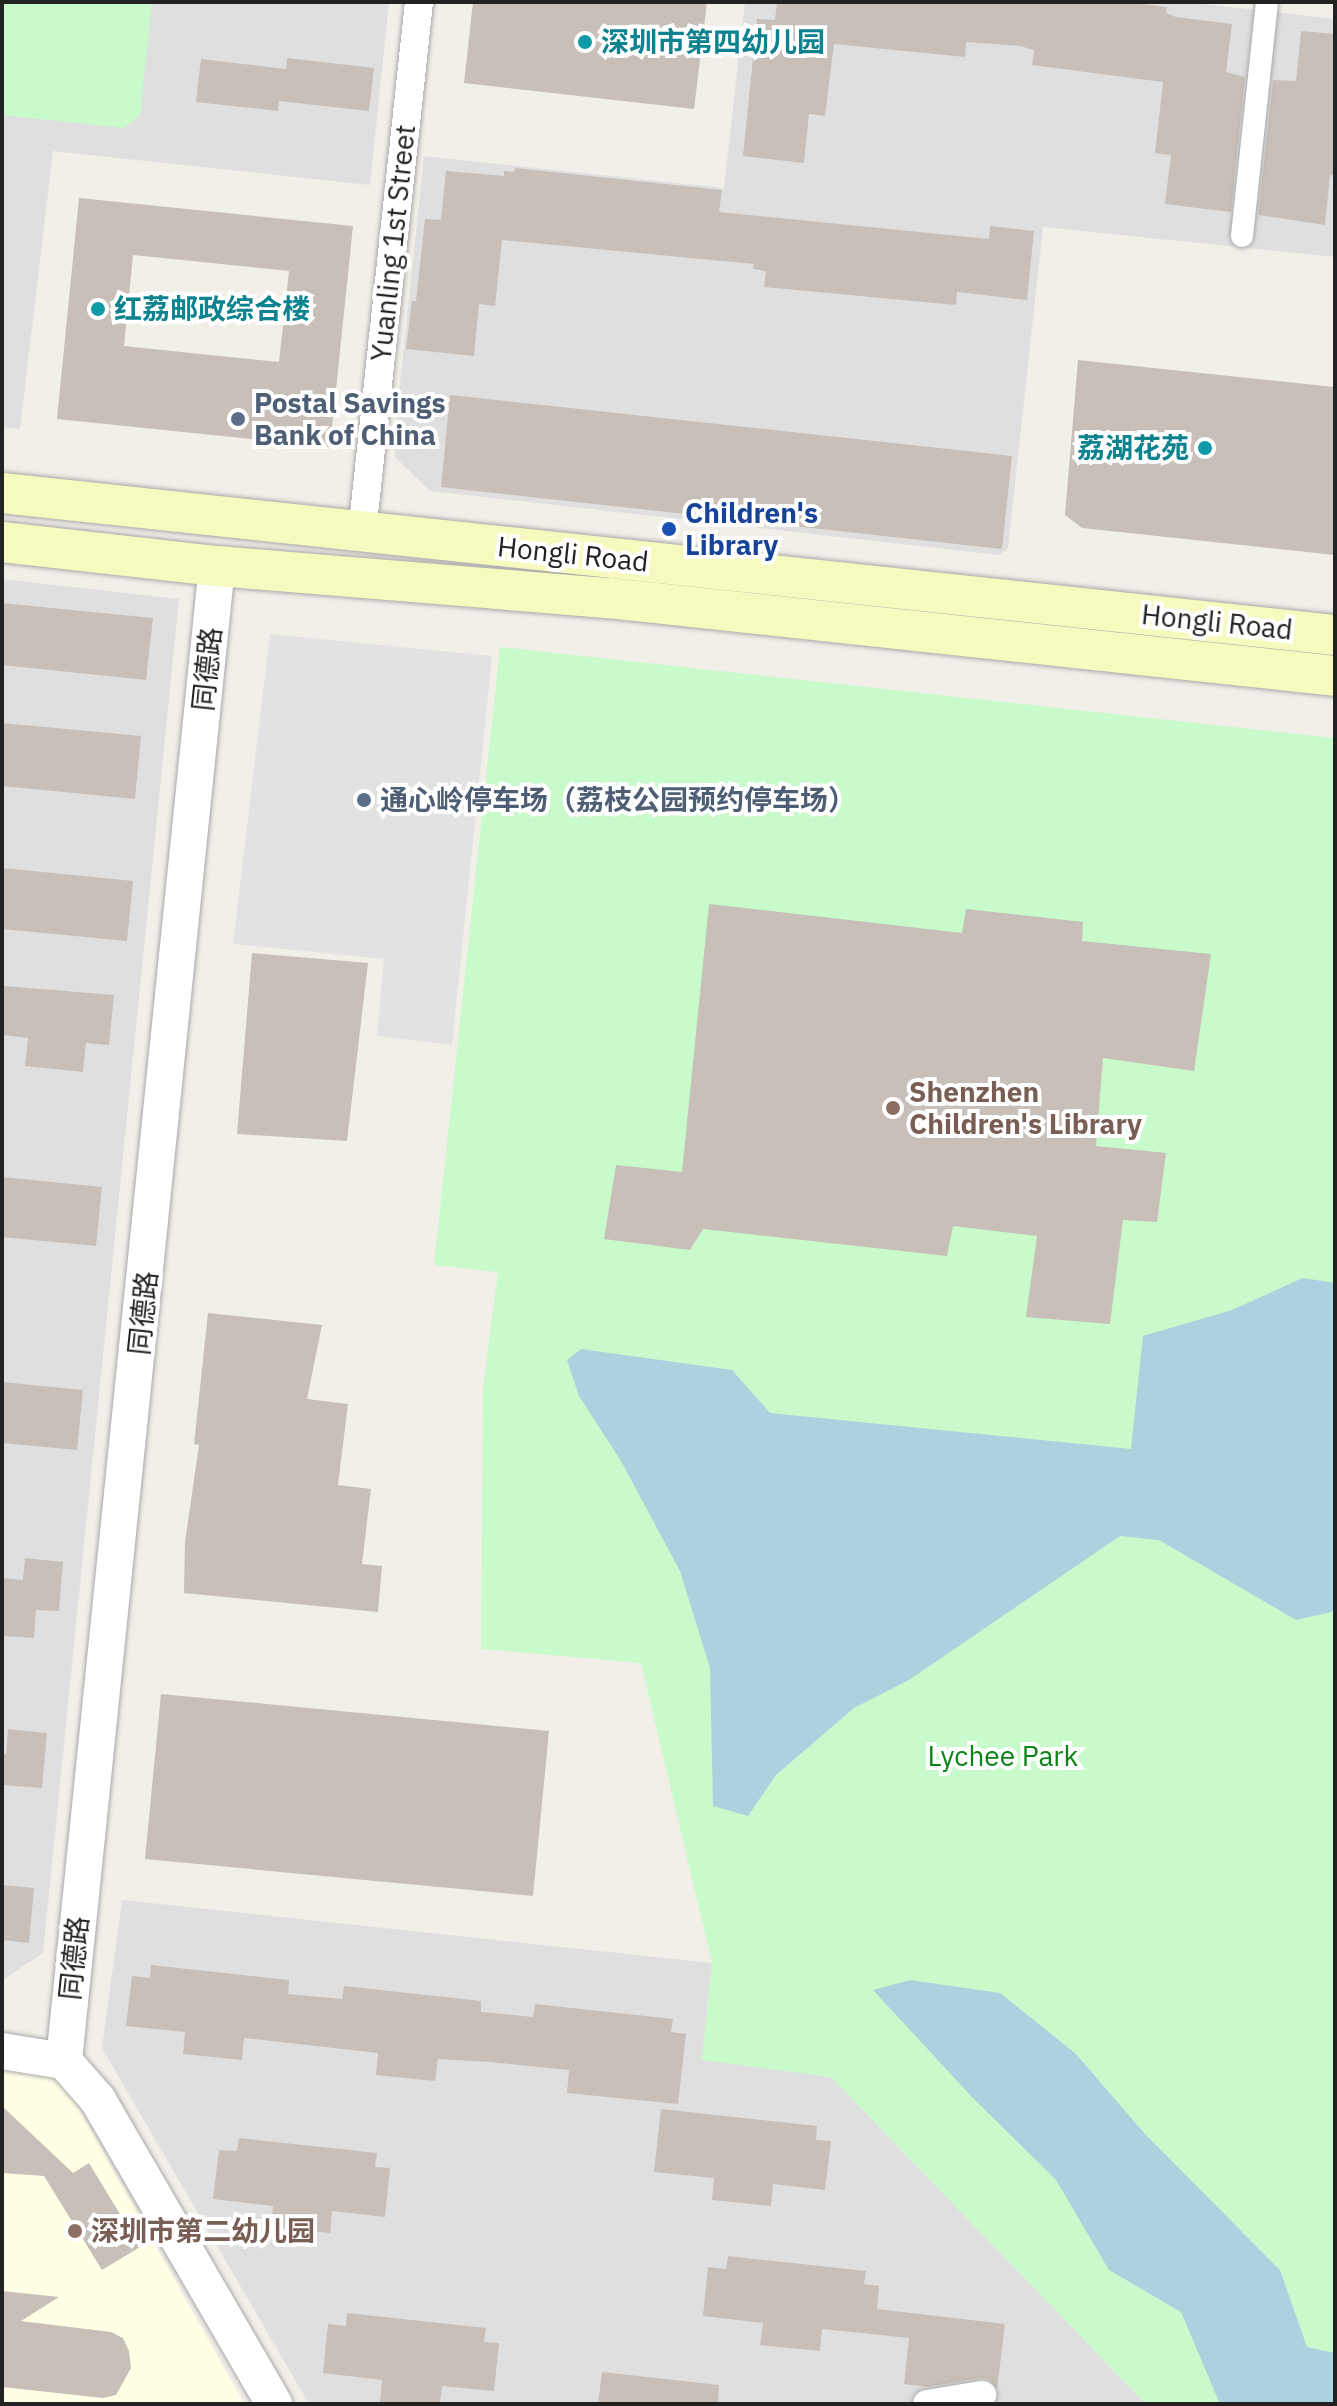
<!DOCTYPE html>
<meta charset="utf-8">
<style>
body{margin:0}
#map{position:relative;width:1337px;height:2406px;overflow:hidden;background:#f2efe9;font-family:"IBM Plex Sans","Noto Sans SC",sans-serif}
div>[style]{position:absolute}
.residential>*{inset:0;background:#e0dfdf}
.education>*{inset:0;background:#ffffe5}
.park>*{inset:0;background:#c8facc}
.parking>*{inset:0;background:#e2e2e2}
.water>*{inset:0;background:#aad3df}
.building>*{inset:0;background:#c7bfb8}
.roads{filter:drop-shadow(0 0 2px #a9a9a9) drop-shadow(0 0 2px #a9a9a9)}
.pedestrian>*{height:22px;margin:-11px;padding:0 11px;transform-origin:11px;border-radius:11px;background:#fff}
.minor>*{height:28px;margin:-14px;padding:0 14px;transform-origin:14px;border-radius:14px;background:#fff}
.tertiary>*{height:36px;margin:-18px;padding:0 18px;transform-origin:18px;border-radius:18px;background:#fff}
.secondary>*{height:40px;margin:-20px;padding:0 20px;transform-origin:20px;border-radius:20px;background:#f7fabf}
.dots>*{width:22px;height:22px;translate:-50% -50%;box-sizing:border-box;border:4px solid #fff;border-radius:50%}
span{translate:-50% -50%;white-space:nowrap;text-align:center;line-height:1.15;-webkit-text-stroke:8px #fff;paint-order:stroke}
.culture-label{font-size:28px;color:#0d838f;font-weight:700}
.left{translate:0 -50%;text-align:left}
.right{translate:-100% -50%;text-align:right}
.street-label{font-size:28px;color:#222}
.service-label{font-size:28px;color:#4e5e75;font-weight:700}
.transit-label{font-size:28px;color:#164399;font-weight:700}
.education-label{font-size:28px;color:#785e54;font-weight:700}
.park-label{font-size:28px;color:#0c8416}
.frame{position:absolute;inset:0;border:4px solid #222;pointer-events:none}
</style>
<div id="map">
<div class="residential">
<i style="clip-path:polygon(2px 2px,389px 2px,370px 185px,53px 151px,20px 429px,2px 427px)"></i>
<i style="clip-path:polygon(745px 2px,1186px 2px,1335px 19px,1335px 257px,1043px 227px,1008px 548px,999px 555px,430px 491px,395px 457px,394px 441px,424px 156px,724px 188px)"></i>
<i style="clip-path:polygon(2px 579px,179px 599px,43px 1953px,3px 1980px)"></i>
<i style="clip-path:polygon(122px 1900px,712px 1963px,702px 2059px,831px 2077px,1146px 2404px,309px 2404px,102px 2048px)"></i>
</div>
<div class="education">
<i style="clip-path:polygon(2px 2053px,51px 2058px,244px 2404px,2px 2404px)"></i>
</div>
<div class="park">
<i style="clip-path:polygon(2px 2px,152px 2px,140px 116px,124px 128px,2px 115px)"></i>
<i style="clip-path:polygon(500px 647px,1335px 738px,1335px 2404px,1146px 2404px,831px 2077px,702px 2060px,712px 1963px,641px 1663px,481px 1649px,483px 1389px,498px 1272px,434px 1265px)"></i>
</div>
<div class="parking">
<i style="clip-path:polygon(270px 634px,492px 656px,452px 1045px,377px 1036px,384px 959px,233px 944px)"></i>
</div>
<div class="water">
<i style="clip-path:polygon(1303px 1278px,1335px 1283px,1335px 1605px,1332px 1612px,1296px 1620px,1159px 1540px,1120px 1536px,909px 1680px,854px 1708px,776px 1775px,748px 1816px,713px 1806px,710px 1668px,680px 1571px,621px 1461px,579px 1396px,567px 1360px,581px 1349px,732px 1370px,770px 1413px,1131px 1449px,1143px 1336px,1232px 1310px)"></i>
<i style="clip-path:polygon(910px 1980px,1000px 1993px,1076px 2054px,1145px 2134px,1280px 2270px,1307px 2347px,1335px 2353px,1335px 2404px,1220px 2404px,1181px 2312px,1109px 2270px,1056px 2180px,971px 2096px,873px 1990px)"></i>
</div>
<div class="building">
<i style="clip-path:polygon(473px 2px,707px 2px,694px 109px,464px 83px)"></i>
<i style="clip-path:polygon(777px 2px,1126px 2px,1167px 7px,1166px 13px,1176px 17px,1232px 24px,1226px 72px,1245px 77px,1231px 212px,1165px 204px,1171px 155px,1155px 153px,1163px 82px,1032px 65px,1034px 50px,1020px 46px,966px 42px,965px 57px,834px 44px,825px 116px,809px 114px,804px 163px,743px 156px,757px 19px,775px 20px)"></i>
<i style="clip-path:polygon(1301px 31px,1335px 34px,1335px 176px,1330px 175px,1325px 225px,1258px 215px,1273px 80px,1296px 81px)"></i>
<i style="clip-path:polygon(287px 58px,374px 68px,369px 111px,279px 101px,278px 111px,196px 102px,201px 59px,286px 69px)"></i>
<i style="clip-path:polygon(515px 168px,722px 190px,719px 212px,989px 239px,990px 226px,1034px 231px,1027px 300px,957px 292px,956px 305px,764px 287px,766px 271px,753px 269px,754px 264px,502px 240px,495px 306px,479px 304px,474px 356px,406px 349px,412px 301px,416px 301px,425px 219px,441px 220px,446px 171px,504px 176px,504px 171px,514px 172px)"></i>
<i style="clip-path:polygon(evenodd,79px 198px,353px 226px,330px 447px,57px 419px,79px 198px,133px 255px,289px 271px,279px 362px,124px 346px,133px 255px)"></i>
<i style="clip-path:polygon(1078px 360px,1335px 387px,1335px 555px,1082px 528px,1065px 515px)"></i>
<i style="clip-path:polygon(450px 395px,1012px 456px,1002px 549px,441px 487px)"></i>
<i style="clip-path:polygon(2px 603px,153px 618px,146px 680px,2px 665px)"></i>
<i style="clip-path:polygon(2px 723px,141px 736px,135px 799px,2px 786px)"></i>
<i style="clip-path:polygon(2px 868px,133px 881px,127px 941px,2px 929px)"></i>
<i style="clip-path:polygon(709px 904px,962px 933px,966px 909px,1083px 922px,1082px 941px,1211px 954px,1194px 1071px,1103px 1058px,1096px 1146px,1166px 1153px,1157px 1222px,1123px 1220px,1110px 1324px,1026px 1317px,1037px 1236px,953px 1226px,947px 1256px,703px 1229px,690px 1250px,604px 1239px,616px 1165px,682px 1172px)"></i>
<i style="clip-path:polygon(252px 953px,368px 963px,347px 1141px,237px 1134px)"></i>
<i style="clip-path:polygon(4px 986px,114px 995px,109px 1045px,86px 1043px,83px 1072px,25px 1066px,28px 1038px,2px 1035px)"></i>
<i style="clip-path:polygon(2px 1177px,102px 1187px,96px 1246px,2px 1237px)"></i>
<i style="clip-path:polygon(208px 1313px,322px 1325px,307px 1399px,348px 1404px,338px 1485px,371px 1489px,362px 1564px,382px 1566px,378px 1612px,184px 1593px,185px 1542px,199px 1445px,194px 1444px)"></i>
<i style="clip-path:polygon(2px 1382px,83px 1390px,77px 1450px,2px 1443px)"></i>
<i style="clip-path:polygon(25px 1558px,63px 1562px,59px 1611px,36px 1610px,34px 1638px,2px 1636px,2px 1578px,23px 1580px)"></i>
<i style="clip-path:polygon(161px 1694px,549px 1731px,533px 1896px,145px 1859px)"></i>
<i style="clip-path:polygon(8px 1729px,47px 1733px,42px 1788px,2px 1785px,2px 1754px,6px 1754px)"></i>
<i style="clip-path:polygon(2px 1885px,34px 1888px,29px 1943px,2px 1940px)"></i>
<i style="clip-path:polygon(151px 1965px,289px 1980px,288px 1994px,342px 1999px,344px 1986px,481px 2001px,481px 2012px,533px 2017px,535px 2004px,673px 2019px,671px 2032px,686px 2034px,678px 2104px,567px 2093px,569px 2070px,490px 2062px,438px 2059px,435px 2081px,376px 2075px,378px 2053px,244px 2038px,242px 2060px,183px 2054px,185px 2032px,126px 2026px,132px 1976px,150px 1978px)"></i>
<i style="clip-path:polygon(2px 2106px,73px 2173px,89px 2163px,140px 2247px,102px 2270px,44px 2176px,2px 2173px)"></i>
<i style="clip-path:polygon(661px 2109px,817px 2126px,816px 2140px,831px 2141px,825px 2190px,773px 2184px,771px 2206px,712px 2200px,714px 2178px,654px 2172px)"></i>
<i style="clip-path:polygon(239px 2138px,377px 2153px,375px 2167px,390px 2168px,385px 2217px,332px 2211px,330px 2233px,271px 2227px,273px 2206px,213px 2199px,219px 2150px,237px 2151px)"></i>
<i style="clip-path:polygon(728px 2256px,866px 2271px,864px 2284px,879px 2286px,877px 2309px,1005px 2324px,997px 2389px,989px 2379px,980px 2378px,927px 2387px,904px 2384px,909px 2338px,822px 2329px,820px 2351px,760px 2345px,763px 2323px,703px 2316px,708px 2267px,726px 2269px)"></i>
<i style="clip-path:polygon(2px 2291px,59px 2297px,21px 2321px,111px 2332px,123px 2338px,129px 2351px,131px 2368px,116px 2395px,103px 2398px,2px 2387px)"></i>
<i style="clip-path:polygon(347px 2313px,486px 2328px,484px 2342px,499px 2343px,494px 2391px,442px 2386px,440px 2404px,399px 2404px,380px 2402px,382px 2380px,323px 2373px,328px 2324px,346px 2326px)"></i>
<i style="clip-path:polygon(602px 2372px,719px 2385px,718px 2404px,598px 2404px)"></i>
</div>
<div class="roads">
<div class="pedestrian">
<i style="left:1242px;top:236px;width:235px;rotate:-83.9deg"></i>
</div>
<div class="minor">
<i style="left:362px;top:533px;width:534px;rotate:-83.87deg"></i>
<i style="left:927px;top:2404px;width:56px;rotate:-9.3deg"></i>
</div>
<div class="tertiary">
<i style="left:2px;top:2051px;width:63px;rotate:9.2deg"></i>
<i style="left:64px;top:2061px;width:1503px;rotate:-84.16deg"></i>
<i style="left:64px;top:2061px;width:52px;rotate:48.9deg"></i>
<i style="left:98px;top:2100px;width:351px;rotate:59.9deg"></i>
</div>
<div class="secondary">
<i style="left:2px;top:493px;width:1341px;rotate:6.08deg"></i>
<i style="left:2px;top:542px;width:216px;rotate:6.4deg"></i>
<i style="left:217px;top:566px;width:393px;rotate:4.7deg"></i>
<i style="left:609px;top:598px;width:730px;rotate:6.13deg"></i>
</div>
</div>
<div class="dots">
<i style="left:585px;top:42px;background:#0f9aa8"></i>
<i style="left:98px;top:309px;background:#0f9aa8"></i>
<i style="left:238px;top:419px;background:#5c6f8a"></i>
<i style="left:1205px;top:448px;background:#0f9aa8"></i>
<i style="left:669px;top:529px;background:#1a4fb4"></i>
<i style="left:364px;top:800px;background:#5c6f8a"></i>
<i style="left:893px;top:1108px;background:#8d6e63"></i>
<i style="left:75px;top:2231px;background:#8d6e63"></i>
</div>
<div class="culture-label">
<span class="left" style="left:601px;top:42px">深圳市第四幼儿园</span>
<span class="left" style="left:114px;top:309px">红荔邮政综合楼</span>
<span class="right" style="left:1189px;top:448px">荔湖花苑</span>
</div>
<div class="street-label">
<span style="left:393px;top:243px;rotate:-84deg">Yuanling 1st Street</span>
<span style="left:573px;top:554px;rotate:6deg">Hongli Road</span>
<span style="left:1217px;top:622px;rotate:6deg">Hongli Road</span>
<span style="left:207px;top:669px;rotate:-84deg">同德路</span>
<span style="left:143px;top:1313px;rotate:-84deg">同德路</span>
<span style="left:74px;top:1958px;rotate:-84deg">同德路</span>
</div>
<div class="service-label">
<span class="left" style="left:254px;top:419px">Postal Savings<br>Bank of China</span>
<span class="left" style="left:380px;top:800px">通心岭停车场（荔枝公园预约停车场）</span>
</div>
<div class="transit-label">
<span class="left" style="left:685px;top:529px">Children's<br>Library</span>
</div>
<div class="education-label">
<span class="left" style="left:909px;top:1108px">Shenzhen<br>Children's Library</span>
<span class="left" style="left:91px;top:2231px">深圳市第二幼儿园</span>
</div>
<div class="park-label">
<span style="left:1003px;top:1756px">Lychee Park</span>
</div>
<div class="frame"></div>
</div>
